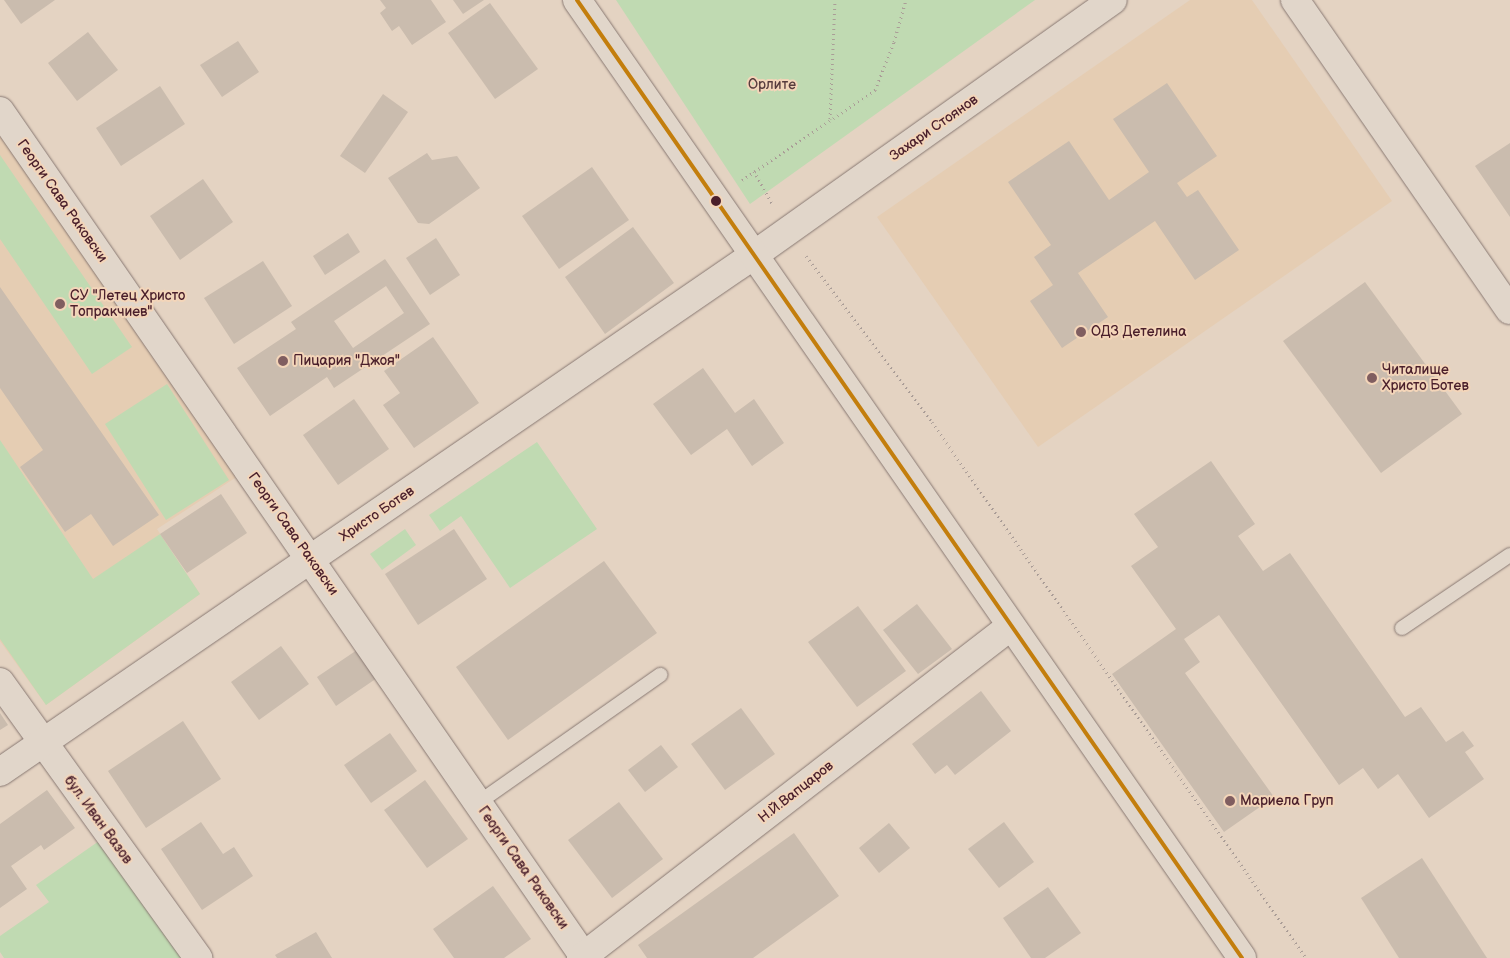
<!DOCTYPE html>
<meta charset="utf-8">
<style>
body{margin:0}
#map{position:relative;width:1510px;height:958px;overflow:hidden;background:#e4d3c2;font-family:"Balsamiq Sans",sans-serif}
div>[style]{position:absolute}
.built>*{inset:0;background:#e5cdb3}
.green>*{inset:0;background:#c0dab2}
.building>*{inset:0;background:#cabcae}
.path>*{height:3px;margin-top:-1.5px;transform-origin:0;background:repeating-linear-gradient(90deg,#aa9d97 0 1px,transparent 0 5px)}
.roads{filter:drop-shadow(0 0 1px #887872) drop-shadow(0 0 1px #887872)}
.service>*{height:14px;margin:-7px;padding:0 7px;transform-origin:7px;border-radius:7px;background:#e1d6ca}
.minor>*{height:28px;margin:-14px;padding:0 14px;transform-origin:14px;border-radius:14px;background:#e1d6ca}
.tertiary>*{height:28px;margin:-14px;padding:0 14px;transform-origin:14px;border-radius:14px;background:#e1d6ca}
.bus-1>*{height:4px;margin:-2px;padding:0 2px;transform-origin:2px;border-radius:2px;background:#c37e0d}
.dots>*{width:14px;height:14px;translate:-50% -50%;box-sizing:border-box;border:2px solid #f3d5b9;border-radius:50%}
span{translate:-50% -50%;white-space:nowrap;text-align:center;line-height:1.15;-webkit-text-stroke:4px #f3d5b9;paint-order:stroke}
.park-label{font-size:14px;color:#573c3d}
.street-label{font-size:14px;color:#4a1f2b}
.poi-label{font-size:14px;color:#4a1f2b}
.left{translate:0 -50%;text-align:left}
</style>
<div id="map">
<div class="built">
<i style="clip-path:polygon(1190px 0,1252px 0,1392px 201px,1038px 447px,877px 217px)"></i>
<i style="clip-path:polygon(0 131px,238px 476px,157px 529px,200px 594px,46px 705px,0 641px)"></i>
</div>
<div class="green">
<i style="clip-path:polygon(616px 0,1035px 0,750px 204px)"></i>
<i style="clip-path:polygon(0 155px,132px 347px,92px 374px,0 239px)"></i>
<i style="clip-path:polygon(167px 384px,229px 480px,166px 520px,105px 424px)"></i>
<i style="clip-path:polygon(0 440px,93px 579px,160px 534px,200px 594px,46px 705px,0 639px)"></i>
<i style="clip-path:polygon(537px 442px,597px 529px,510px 588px,461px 516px,440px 531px,429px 515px)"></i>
<i style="clip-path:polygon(405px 529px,416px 545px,382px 570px,370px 554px)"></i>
<i style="clip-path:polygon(99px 841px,182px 958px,4px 958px,0 952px,0 936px,49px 902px,36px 885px)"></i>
</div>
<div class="building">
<i style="clip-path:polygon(4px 0,55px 0,21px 24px)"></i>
<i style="clip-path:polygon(380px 0,431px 0,446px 22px,412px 45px,399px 26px,392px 31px,380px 13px,386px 8px)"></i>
<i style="clip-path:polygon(453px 0,484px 0,463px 14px)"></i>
<i style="clip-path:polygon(490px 3px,538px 69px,495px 99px,448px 33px)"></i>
<i style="clip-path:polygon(88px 32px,118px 70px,77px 101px,48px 63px)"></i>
<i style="clip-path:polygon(238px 41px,259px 72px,222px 97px,200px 65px)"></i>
<i style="clip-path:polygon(1167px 83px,1217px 156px,1177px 183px,1187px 197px,1198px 190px,1239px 250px,1195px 280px,1155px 221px,1078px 273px,1108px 317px,1062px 348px,1030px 301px,1053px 285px,1034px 257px,1051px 245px,1008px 182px,1069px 141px,1109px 200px,1149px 172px,1113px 119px)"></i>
<i style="clip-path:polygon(160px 86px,185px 124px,121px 166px,96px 128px)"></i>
<i style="clip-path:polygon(383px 94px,408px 112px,365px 173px,340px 156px)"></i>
<i style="clip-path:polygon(1510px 143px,1510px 217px,1475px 166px)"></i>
<i style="clip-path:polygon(427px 153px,432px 160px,457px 156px,480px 188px,429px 224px,418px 223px,388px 178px)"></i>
<i style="clip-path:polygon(592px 167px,629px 220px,559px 269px,522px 216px)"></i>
<i style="clip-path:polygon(203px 179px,233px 222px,180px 260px,150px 216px)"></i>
<i style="clip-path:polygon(633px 227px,674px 283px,605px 334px,565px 277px)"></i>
<i style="clip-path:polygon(348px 233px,360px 252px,325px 275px,313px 256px)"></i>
<i style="clip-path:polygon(436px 238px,460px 275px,430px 295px,406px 258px)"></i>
<i style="clip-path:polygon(evenodd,385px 259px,430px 324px,334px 388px,327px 377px,270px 416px,237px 368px,296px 329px,291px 322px,385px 259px,386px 286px,404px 313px,353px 348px,334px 321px,386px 286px)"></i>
<i style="clip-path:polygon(263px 261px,292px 306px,234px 344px,204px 298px)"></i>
<i style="clip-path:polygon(1365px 282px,1462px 414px,1381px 473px,1283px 341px)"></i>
<i style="clip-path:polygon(0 287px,159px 515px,113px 546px,91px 514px,65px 532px,20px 467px,43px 450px,0 388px)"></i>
<i style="clip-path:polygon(433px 337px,479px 403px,414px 448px,383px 405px,400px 393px,384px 371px)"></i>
<i style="clip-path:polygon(703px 368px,735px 413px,754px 399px,784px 443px,752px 466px,727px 429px,691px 455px,653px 404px)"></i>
<i style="clip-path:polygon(354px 399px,389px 449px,338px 485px,303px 435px)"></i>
<i style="clip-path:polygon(1211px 461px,1255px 524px,1238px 536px,1263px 571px,1290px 553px,1405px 717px,1421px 707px,1446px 742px,1463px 731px,1474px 746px,1465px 752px,1484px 779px,1429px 818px,1398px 774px,1378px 789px,1363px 768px,1339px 785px,1219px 615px,1184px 639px,1200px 662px,1185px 673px,1274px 797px,1224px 832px,1112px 674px,1176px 629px,1131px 566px,1158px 547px,1134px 514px)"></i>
<i style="clip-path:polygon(221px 494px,247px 533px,187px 573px,160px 534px)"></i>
<i style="clip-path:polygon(454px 529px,487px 579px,418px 625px,385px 574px)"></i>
<i style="clip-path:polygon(604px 561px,657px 633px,508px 740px,456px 667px)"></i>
<i style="clip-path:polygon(917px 604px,952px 649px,918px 674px,883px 630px)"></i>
<i style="clip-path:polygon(858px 606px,906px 671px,857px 707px,808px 642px)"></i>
<i style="clip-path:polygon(281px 646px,309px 684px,259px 720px,231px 682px)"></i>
<i style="clip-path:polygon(357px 650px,377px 678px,336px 706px,317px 677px)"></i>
<i style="clip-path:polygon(981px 691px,1011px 731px,955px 775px,947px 765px,935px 774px,912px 744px)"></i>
<i style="clip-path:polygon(741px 708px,775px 754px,725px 790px,691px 744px)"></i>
<i style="clip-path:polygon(0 713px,8px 725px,0 730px)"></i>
<i style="clip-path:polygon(183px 721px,221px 779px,146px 828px,108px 771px)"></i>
<i style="clip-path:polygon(390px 733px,417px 771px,371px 803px,344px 765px)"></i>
<i style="clip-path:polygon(661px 745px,678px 767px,645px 792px,628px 770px)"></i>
<i style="clip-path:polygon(425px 780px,468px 839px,427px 868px,384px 810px)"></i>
<i style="clip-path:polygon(47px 790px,75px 828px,44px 850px,41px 845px,11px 866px,27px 889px,0 908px,0 824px)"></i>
<i style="clip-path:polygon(619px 802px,663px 859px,612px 898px,568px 840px)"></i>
<i style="clip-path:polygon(201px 822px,223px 854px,234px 847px,253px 876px,202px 910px,161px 849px)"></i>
<i style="clip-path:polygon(1004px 822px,1034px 862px,999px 888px,968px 849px)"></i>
<i style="clip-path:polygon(889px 823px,910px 848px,879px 873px,859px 848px)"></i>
<i style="clip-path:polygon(794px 833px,839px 896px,753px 958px,647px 958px,638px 945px)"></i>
<i style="clip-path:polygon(1422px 858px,1487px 958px,1399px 958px,1361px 898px)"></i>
<i style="clip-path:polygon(493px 886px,531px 939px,504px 958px,454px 958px,433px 929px)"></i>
<i style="clip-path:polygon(1048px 887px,1081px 933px,1045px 958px,1031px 958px,1003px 918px)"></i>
<i style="clip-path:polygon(316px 932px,332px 958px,277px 958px,275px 955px)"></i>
</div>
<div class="path">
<i style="left:830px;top:119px;width:119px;rotate:-87.6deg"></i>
<i style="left:754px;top:171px;width:37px;rotate:61deg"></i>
<i style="left:742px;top:180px;width:161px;rotate:-34.1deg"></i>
<i style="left:875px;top:90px;width:52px;rotate:-68.4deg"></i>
<i style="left:894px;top:42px;width:44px;rotate:-74.1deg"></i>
<i style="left:806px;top:256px;width:208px;rotate:52.8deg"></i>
<i style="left:932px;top:422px;width:654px;rotate:55.09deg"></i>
</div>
<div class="roads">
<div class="service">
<i style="left:1402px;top:628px;width:130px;rotate:-34.1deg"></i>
<i style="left:478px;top:803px;width:223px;rotate:-35.1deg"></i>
</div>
<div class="minor">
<i style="left:1295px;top:0;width:377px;rotate:55.3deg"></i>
<i style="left:0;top:111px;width:1029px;rotate:55.37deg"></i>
<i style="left:0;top:682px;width:340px;rotate:54.3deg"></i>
<i style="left:0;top:772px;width:914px;rotate:-34.44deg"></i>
<i style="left:754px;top:255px;width:440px;rotate:-35.4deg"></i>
<i style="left:581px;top:958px;width:543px;rotate:-37.67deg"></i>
</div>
<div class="tertiary">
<i style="left:577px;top:0;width:1166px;rotate:55.23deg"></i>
</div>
</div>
<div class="bus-1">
<i style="left:577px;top:0;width:1166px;rotate:55.23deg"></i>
</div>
<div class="dots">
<i style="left:716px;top:201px;background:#4a1f2b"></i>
<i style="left:60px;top:304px;background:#805e60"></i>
<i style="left:1081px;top:332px;background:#805e60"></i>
<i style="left:283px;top:361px;background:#805e60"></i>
<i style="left:1372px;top:378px;background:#805e60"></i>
<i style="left:1230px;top:801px;background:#805e60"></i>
</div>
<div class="park-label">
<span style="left:772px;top:85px">Орлите</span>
</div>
<div class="street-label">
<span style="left:934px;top:128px;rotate:-35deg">Захари Стоянов</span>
<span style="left:62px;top:201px;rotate:55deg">Георги Сава Раковски</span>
<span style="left:377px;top:514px;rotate:-34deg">Христо Ботев</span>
<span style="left:293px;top:534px;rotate:55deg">Георги Сава Раковски</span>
<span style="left:796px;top:792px;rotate:-38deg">Н.Й.Вапцаров</span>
<span style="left:98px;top:820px;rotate:54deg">бул. Иван Вазов</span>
<span style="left:523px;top:868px;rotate:55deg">Георги Сава Раковски</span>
</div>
<div class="poi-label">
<span class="left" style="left:70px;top:304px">СУ "Летец Христо<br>Топракчиев"</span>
<span class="left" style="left:1091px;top:332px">ОДЗ Детелина</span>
<span class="left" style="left:293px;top:361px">Пицария "Джоя"</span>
<span class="left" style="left:1382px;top:378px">Читалище<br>Христо Ботев</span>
<span class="left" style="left:1240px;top:801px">Мариела Груп</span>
</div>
</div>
